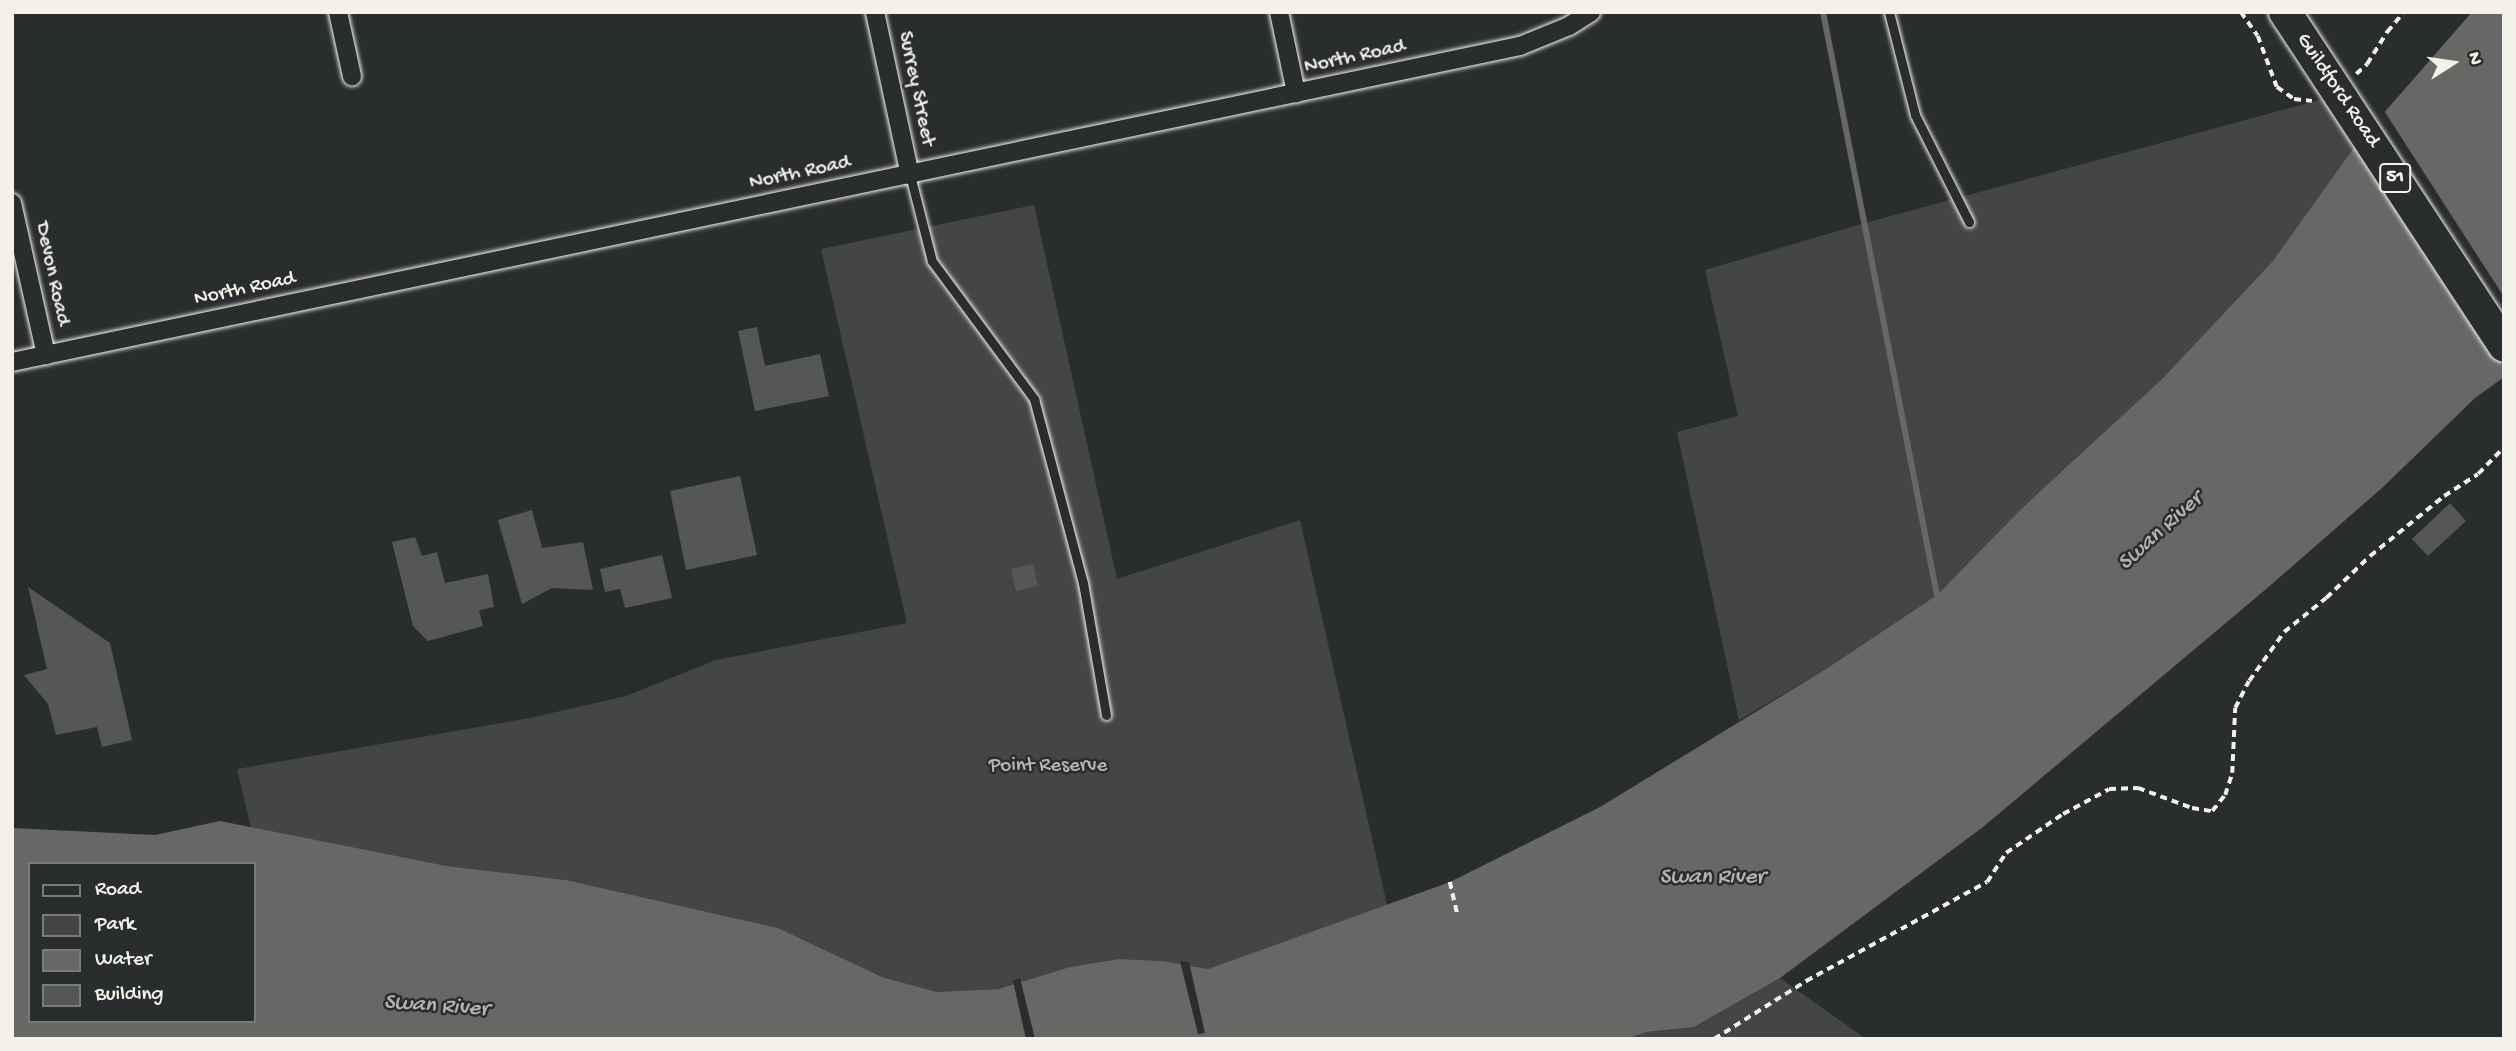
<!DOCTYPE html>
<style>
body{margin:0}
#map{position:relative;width:2516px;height:1051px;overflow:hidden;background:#2a2d2e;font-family:"Gochi Hand",sans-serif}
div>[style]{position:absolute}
.green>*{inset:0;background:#444645}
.water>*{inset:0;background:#676866}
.pier>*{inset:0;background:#2a2d2e}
.stream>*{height:6px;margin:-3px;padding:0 3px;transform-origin:3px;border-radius:3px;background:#676866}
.building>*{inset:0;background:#555756}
.path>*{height:3.5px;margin-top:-1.75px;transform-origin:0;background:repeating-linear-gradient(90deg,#f4f1e8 0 7px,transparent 0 12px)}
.roads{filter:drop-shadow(0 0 2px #f4f1e8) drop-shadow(0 0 2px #f4f1e8)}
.lane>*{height:9px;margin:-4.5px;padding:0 4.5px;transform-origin:4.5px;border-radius:4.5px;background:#2a2d2e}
.street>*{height:18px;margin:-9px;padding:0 9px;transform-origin:9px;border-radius:9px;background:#2a2d2e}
.bridges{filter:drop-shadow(0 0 2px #f4f1e8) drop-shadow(0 0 2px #f4f1e8)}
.highway-bridge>*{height:32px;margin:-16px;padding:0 16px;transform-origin:16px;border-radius:16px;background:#2a2d2e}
span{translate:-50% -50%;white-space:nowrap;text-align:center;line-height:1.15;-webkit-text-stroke:5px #2a2d2e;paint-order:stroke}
.shield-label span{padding:2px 5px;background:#2a2d2e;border:2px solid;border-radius:5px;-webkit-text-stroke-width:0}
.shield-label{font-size:19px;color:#f4f1e8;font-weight:700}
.street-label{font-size:21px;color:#f4f1e8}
.park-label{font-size:21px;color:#b6b5af}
.water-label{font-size:23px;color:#b5b3ae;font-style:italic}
.frame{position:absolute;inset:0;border:14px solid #f4f1e8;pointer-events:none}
.legend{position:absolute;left:28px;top:862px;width:228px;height:161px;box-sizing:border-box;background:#2a2d2e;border:2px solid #7b7b78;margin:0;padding:9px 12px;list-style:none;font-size:21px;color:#f4f1e8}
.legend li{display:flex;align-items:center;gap:14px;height:35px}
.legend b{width:35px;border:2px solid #7b7b78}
.north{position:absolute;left:2418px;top:28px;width:70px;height:70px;-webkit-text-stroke:5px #2a2d2e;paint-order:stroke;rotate:78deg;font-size:19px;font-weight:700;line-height:28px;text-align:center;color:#f4f1e8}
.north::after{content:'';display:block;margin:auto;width:24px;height:32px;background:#f4f1e8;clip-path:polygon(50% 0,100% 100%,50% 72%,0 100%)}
</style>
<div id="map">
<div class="green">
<i style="clip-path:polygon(2323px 99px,2355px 146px,2272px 262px,2162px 379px,2021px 509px,1937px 595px,1829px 667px,1739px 720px,1677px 432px,1738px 416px,1705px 270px,1865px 223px)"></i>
<i style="clip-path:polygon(1034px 205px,1117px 579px,1300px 520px,1387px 905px,1208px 969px,1162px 961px,1119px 959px,1070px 967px,998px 989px,937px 992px,882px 977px,778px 928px,566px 880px,447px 866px,251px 828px,237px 769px,530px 718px,626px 696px,716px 660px,907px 623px,821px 249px)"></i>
<i style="clip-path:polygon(1780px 978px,1866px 1039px,1626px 1039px,1647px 1032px,1694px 1027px)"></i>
</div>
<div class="water">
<i style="clip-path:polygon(evenodd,2472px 12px,2504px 12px,2504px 377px,2475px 398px,2382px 488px,2265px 590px,1983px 827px,1780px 978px,1694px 1027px,1647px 1032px,1626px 1039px,12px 1039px,12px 828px,155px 835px,220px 821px,447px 866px,566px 880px,778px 928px,882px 977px,937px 992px,998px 989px,1070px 967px,1119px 959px,1162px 961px,1208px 969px,1450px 882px,1600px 807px,1829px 667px,1937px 595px,2021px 509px,2162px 379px,2272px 262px,2355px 146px,2472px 12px,30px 864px,254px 864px,254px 1021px,30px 1021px,30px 864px)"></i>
</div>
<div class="pier">
<i style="clip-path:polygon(2383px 109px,2504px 297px,2504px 368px,2355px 141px)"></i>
<i style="clip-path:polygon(1180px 961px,1189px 962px,1205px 1033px,1198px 1034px)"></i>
<i style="clip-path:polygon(1020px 978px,1035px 1039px,1026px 1039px,1013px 981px)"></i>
</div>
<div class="stream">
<i style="left:1823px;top:12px;width:594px;rotate:78.94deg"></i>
</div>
<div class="building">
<i style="clip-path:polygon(757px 327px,765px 366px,820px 354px,829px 396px,755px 411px,738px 331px)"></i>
<i style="clip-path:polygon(740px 476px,757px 555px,686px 570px,670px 491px)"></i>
<i style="clip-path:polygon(2450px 503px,2466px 521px,2428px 556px,2412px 539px)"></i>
<i style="clip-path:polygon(532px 510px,542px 548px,583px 542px,593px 590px,552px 588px,522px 604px,498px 520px)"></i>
<i style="clip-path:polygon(415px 537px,422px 556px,437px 552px,445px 583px,488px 574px,494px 607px,479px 610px,483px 626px,428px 641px,413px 626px,392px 542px)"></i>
<i style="clip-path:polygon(662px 555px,672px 598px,625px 608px,620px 589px,605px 592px,600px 569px)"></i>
<i style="clip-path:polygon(1033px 564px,1038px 586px,1016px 591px,1011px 569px)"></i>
<i style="clip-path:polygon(28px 587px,110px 643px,132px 740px,102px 747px,97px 727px,56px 735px,48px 704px,24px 675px,47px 669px)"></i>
</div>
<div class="path">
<i style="left:2241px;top:12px;width:29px;rotate:55deg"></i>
<i style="left:2258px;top:36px;width:54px;rotate:69.6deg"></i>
<i style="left:2277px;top:87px;width:21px;rotate:35deg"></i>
<i style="left:2294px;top:99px;width:18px;rotate:6deg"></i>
<i style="left:2356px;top:74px;width:15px;rotate:-42deg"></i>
<i style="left:2367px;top:64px;width:38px;rotate:-58deg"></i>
<i style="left:2387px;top:32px;width:26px;rotate:-50deg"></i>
<i style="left:1450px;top:882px;width:32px;rotate:77deg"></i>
<i style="left:1714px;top:1039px;width:109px;rotate:-32.2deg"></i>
<i style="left:1806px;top:981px;width:206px;rotate:-28.7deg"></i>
<i style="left:1987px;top:882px;width:35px;rotate:-57deg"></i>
<i style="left:2006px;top:853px;width:69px;rotate:-34.4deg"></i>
<i style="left:2063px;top:814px;width:52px;rotate:-28.5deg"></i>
<i style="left:2109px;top:789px;width:29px;rotate:-2deg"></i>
<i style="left:2138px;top:788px;width:58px;rotate:20.3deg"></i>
<i style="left:2192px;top:808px;width:20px;rotate:9deg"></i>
<i style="left:2212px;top:811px;width:21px;rotate:-51deg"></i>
<i style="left:2225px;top:795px;width:23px;rotate:-72deg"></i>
<i style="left:2232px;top:773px;width:65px;rotate:-87.4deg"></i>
<i style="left:2235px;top:708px;width:30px;rotate:-63deg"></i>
<i style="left:2249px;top:681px;width:60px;rotate:-54.5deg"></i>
<i style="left:2284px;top:632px;width:54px;rotate:-39deg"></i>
<i style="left:2326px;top:598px;width:61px;rotate:-43.7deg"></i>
<i style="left:2370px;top:556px;width:95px;rotate:-39deg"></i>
<i style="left:2444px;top:496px;width:40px;rotate:-32.9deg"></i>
<i style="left:2478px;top:474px;width:37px;rotate:-46deg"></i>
</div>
<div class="roads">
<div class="lane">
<i style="left:1889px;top:12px;width:106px;rotate:75.8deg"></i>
<i style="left:1915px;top:115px;width:120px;rotate:63.2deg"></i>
<i style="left:910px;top:175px;width:89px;rotate:75.7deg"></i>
<i style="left:932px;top:261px;width:172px;rotate:53.5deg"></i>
<i style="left:1034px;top:399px;width:190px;rotate:75.1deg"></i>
<i style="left:1083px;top:583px;width:134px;rotate:80.1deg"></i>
</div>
<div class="street">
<i style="left:338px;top:12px;width:66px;rotate:77.7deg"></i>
<i style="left:875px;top:12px;width:167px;rotate:77.9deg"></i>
<i style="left:1279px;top:12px;width:83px;rotate:78.1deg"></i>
<i style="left:12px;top:203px;width:156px;rotate:77.4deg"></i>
<i style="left:12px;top:362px;width:1541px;rotate:-11.84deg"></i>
<i style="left:1520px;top:46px;width:53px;rotate:-22.2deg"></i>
<i style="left:1569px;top:26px;width:26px;rotate:-32deg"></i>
</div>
</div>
<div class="bridges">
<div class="highway-bridge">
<i style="left:2285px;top:12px;width:399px;rotate:56.7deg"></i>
</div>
</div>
<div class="shield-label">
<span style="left:2395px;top:178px">51</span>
</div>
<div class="street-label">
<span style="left:1355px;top:58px;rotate:-12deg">North Road</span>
<span style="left:915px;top:89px;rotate:78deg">Surrey Street</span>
<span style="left:2337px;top:91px;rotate:56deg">Guildford Road</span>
<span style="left:800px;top:174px;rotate:-12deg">North Road</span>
<span style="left:51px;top:274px;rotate:78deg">Devon Road</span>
<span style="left:245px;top:290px;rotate:-12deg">North Road</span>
</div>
<div class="park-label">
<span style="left:1048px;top:767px">Point Reserve</span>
</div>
<div class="water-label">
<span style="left:2161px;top:532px;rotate:-42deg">Swan River</span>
<span style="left:1712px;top:878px">Swan River</span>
<span style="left:436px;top:1007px;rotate:4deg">Swan River</span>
</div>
<div class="frame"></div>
<ul class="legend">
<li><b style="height:9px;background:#2a2d2e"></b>Road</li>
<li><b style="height:19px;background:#444645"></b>Park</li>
<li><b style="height:19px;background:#676866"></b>Water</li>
<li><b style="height:19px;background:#555756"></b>Building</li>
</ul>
<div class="north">N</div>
</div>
